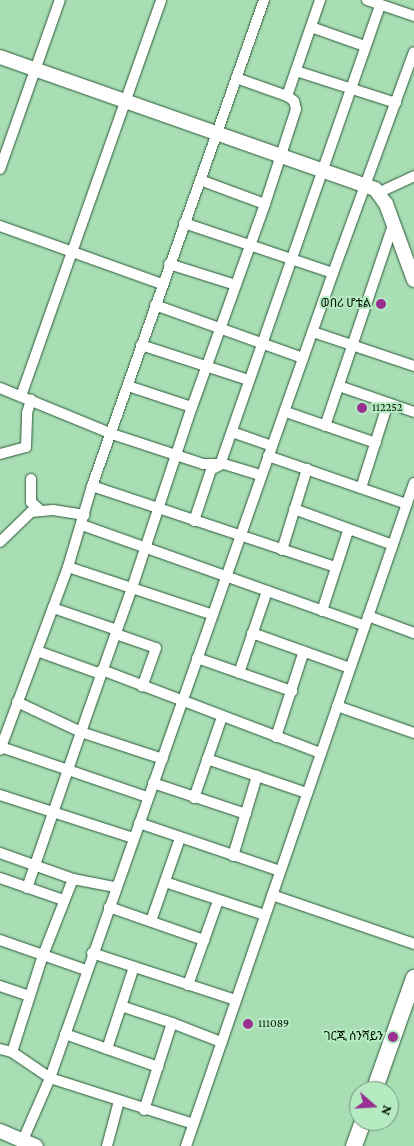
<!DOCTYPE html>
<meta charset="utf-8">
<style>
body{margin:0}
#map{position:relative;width:414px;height:1146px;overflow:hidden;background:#a9ddb4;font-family:"Crimson Pro","Noto Sans Ethiopic",serif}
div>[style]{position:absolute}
.roads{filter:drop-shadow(0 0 1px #2a5a37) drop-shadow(0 0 1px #2a5a37)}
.street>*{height:10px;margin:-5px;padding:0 5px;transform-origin:5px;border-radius:5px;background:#fff}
.secondary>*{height:14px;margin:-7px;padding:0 7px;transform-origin:7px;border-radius:7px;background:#fff}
.primary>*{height:16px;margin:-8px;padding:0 8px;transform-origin:8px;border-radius:8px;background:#fff}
.dots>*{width:14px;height:14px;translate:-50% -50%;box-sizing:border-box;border:2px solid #b6eac1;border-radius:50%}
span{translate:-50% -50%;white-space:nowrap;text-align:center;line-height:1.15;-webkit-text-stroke:4px #b6eac1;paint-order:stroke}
.poi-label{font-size:12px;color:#031507}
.right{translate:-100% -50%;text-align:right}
.left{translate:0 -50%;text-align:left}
.north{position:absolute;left:349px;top:1081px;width:50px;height:50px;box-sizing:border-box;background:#b6eac1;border:1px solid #6e9577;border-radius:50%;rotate:109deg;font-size:14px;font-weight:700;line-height:20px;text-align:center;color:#031507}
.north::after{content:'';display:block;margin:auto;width:18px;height:22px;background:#993092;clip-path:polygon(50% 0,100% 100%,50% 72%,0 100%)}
</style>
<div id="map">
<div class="roads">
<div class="street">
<i style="left:367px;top:0;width:50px;rotate:18.8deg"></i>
<i style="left:311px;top:27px;width:57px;rotate:19.4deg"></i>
<i style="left:296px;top:71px;width:105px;rotate:17.7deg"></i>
<i style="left:287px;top:96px;width:102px;rotate:-71deg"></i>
<i style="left:0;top:169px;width:179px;rotate:-70.5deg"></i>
<i style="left:200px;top:180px;width:69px;rotate:20.3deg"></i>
<i style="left:380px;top:192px;width:38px;rotate:-25deg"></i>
<i style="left:184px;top:223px;width:157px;rotate:18.6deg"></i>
<i style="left:0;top:226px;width:172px;rotate:19.7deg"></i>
<i style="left:169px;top:264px;width:70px;rotate:17.4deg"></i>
<i style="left:155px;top:305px;width:157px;rotate:19.7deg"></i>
<i style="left:313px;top:332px;width:107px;rotate:18.6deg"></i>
<i style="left:141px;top:345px;width:113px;rotate:18.1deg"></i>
<i style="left:128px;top:386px;width:67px;rotate:18.2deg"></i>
<i style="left:339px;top:386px;width:79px;rotate:19.1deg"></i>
<i style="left:0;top:388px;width:121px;rotate:22.3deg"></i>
<i style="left:112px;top:434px;width:96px;rotate:18.2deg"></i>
<i style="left:203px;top:464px;width:21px"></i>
<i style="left:224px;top:464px;width:39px;rotate:17deg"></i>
<i style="left:21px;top:396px;width:420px;rotate:-70.5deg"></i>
<i style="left:286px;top:412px;width:95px;rotate:19deg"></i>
<i style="left:325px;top:426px;width:212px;rotate:-71.3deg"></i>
<i style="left:232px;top:432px;width:42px;rotate:19.3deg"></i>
<i style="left:0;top:454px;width:27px;rotate:-15deg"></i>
<i style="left:26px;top:447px;width:34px;rotate:-88deg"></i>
<i style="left:27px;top:413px;width:14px;rotate:-73deg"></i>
<i style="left:268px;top:456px;width:147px;rotate:19.1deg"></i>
<i style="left:31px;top:479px;width:23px;rotate:90deg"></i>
<i style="left:31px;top:502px;width:12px;rotate:42deg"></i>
<i style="left:92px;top:486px;width:257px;rotate:18.4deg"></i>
<i style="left:361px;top:488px;width:89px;rotate:-72.4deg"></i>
<i style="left:294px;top:509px;width:105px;rotate:20deg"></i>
<i style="left:194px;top:521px;width:54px;rotate:-71.6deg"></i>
<i style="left:211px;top:470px;width:10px;rotate:-29deg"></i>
<i style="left:220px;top:465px;width:487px;rotate:-70.8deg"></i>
<i style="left:82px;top:525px;width:300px;rotate:19.6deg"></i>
<i style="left:0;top:542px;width:43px;rotate:-44.1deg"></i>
<i style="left:31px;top:512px;width:22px;rotate:-5deg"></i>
<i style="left:53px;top:510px;width:32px;rotate:9deg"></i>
<i style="left:282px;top:550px;width:85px;rotate:-72.8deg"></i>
<i style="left:68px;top:567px;width:67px;rotate:18.2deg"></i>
<i style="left:132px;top:588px;width:191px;rotate:-71.7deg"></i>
<i style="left:192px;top:407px;width:216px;rotate:-70.2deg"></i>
<i style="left:265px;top:204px;width:100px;rotate:-71.9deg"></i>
<i style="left:296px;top:109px;width:8px;rotate:-104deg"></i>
<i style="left:294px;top:101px;width:9px;rotate:-144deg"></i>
<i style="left:287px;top:96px;width:54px;rotate:-160.6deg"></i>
<i style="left:322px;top:611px;width:84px;rotate:-72deg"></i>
<i style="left:368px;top:616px;width:49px;rotate:20.3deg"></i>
<i style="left:117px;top:630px;width:45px;rotate:-70.3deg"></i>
<i style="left:132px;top:588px;width:85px;rotate:18.4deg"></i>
<i style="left:252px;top:633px;width:104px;rotate:19.7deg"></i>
<i style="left:116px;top:634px;width:42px;rotate:19.3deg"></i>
<i style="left:156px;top:648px;width:41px;rotate:109.7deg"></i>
<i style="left:37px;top:651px;width:65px;rotate:19.8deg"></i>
<i style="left:98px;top:673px;width:5px;rotate:-37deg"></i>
<i style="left:102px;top:670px;width:234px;rotate:20.8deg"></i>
<i style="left:197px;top:658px;width:101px;rotate:19.2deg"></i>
<i style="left:239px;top:673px;width:87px;rotate:-71.1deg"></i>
<i style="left:17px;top:702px;width:71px;rotate:25.1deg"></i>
<i style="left:81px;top:732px;width:108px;rotate:-70.6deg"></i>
<i style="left:117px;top:630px;width:68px;rotate:-161deg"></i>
<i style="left:337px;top:706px;width:82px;rotate:19.3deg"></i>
<i style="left:276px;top:737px;width:90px;rotate:-72deg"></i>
<i style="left:1px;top:747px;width:154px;rotate:18.9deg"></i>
<i style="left:0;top:750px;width:195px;rotate:-69.6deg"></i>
<i style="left:68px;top:567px;width:84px;rotate:-73.5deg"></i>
<i style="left:92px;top:486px;width:516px;rotate:-70.51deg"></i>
<i style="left:207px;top:759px;width:106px;rotate:18.8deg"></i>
<i style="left:153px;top:783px;width:98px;rotate:18.4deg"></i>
<i style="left:0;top:795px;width:140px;rotate:17.9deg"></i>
<i style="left:194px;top:798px;width:86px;rotate:-70.9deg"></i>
<i style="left:139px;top:823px;width:149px;rotate:18.8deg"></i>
<i style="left:0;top:853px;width:77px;rotate:19.6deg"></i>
<i style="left:73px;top:879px;width:43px;rotate:10.8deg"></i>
<i style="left:233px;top:856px;width:84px;rotate:-73.3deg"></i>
<i style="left:0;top:878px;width:67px;rotate:19.2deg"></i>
<i style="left:73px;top:879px;width:82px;rotate:111.5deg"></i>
<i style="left:43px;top:955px;width:102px;rotate:107.7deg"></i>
<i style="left:12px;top:1052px;width:46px;rotate:34.4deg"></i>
<i style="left:50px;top:1078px;width:150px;rotate:17.8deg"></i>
<i style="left:165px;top:882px;width:105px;rotate:18.3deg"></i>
<i style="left:27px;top:888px;width:165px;rotate:-70.9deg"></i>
<i style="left:81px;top:732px;width:86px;rotate:18.2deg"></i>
<i style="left:272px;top:895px;width:150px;rotate:19deg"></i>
<i style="left:109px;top:907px;width:101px;rotate:19.2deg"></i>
<i style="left:204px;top:940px;width:48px;rotate:109.6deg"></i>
<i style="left:151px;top:921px;width:88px;rotate:-70.7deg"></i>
<i style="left:0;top:940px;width:91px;rotate:19.2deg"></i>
<i style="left:204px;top:940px;width:41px;rotate:-70.3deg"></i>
<i style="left:92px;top:953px;width:151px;rotate:18.1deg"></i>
<i style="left:0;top:986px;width:31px;rotate:19deg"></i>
<i style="left:121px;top:1006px;width:54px;rotate:18.4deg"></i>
<i style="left:65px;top:1034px;width:99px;rotate:19.5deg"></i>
<i style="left:0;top:1049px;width:12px;rotate:14deg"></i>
<i style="left:107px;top:1049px;width:86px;rotate:-71.8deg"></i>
<i style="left:144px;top:1110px;width:91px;rotate:-72.2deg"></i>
<i style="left:172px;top:1023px;width:53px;rotate:21.2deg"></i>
<i style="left:23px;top:1140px;width:68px;rotate:-66.5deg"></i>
<i style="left:50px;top:1078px;width:853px;rotate:-70.63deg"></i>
<i style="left:333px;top:273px;width:235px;rotate:-69.9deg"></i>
<i style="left:107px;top:1146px;width:47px;rotate:-75.1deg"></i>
<i style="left:186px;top:1146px;width:701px;rotate:-71.02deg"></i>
</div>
<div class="secondary">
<i style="left:0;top:57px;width:398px;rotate:19.4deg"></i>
<i style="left:375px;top:189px;width:19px;rotate:54deg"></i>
<i style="left:386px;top:204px;width:81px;rotate:69.8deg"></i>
<i style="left:0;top:1131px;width:39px;rotate:23deg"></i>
</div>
<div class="primary">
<i style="left:374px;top:1091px;width:120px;rotate:-70.5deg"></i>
<i style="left:354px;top:1146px;width:27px;rotate:-70deg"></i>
</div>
</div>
<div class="dots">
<i style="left:381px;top:304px;background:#993092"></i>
<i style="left:362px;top:408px;background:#993092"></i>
<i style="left:248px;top:1024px;background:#993092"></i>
<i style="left:393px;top:1037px;background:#993092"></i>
</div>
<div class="poi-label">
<span class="right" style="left:371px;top:304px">ወበሪ ሆቴል</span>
<span class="left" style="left:372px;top:408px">112252</span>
<span class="left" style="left:258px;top:1024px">111089</span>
<span class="right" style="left:383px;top:1037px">ገርጂ ሰንሻይን</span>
</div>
<div class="north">N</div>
</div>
